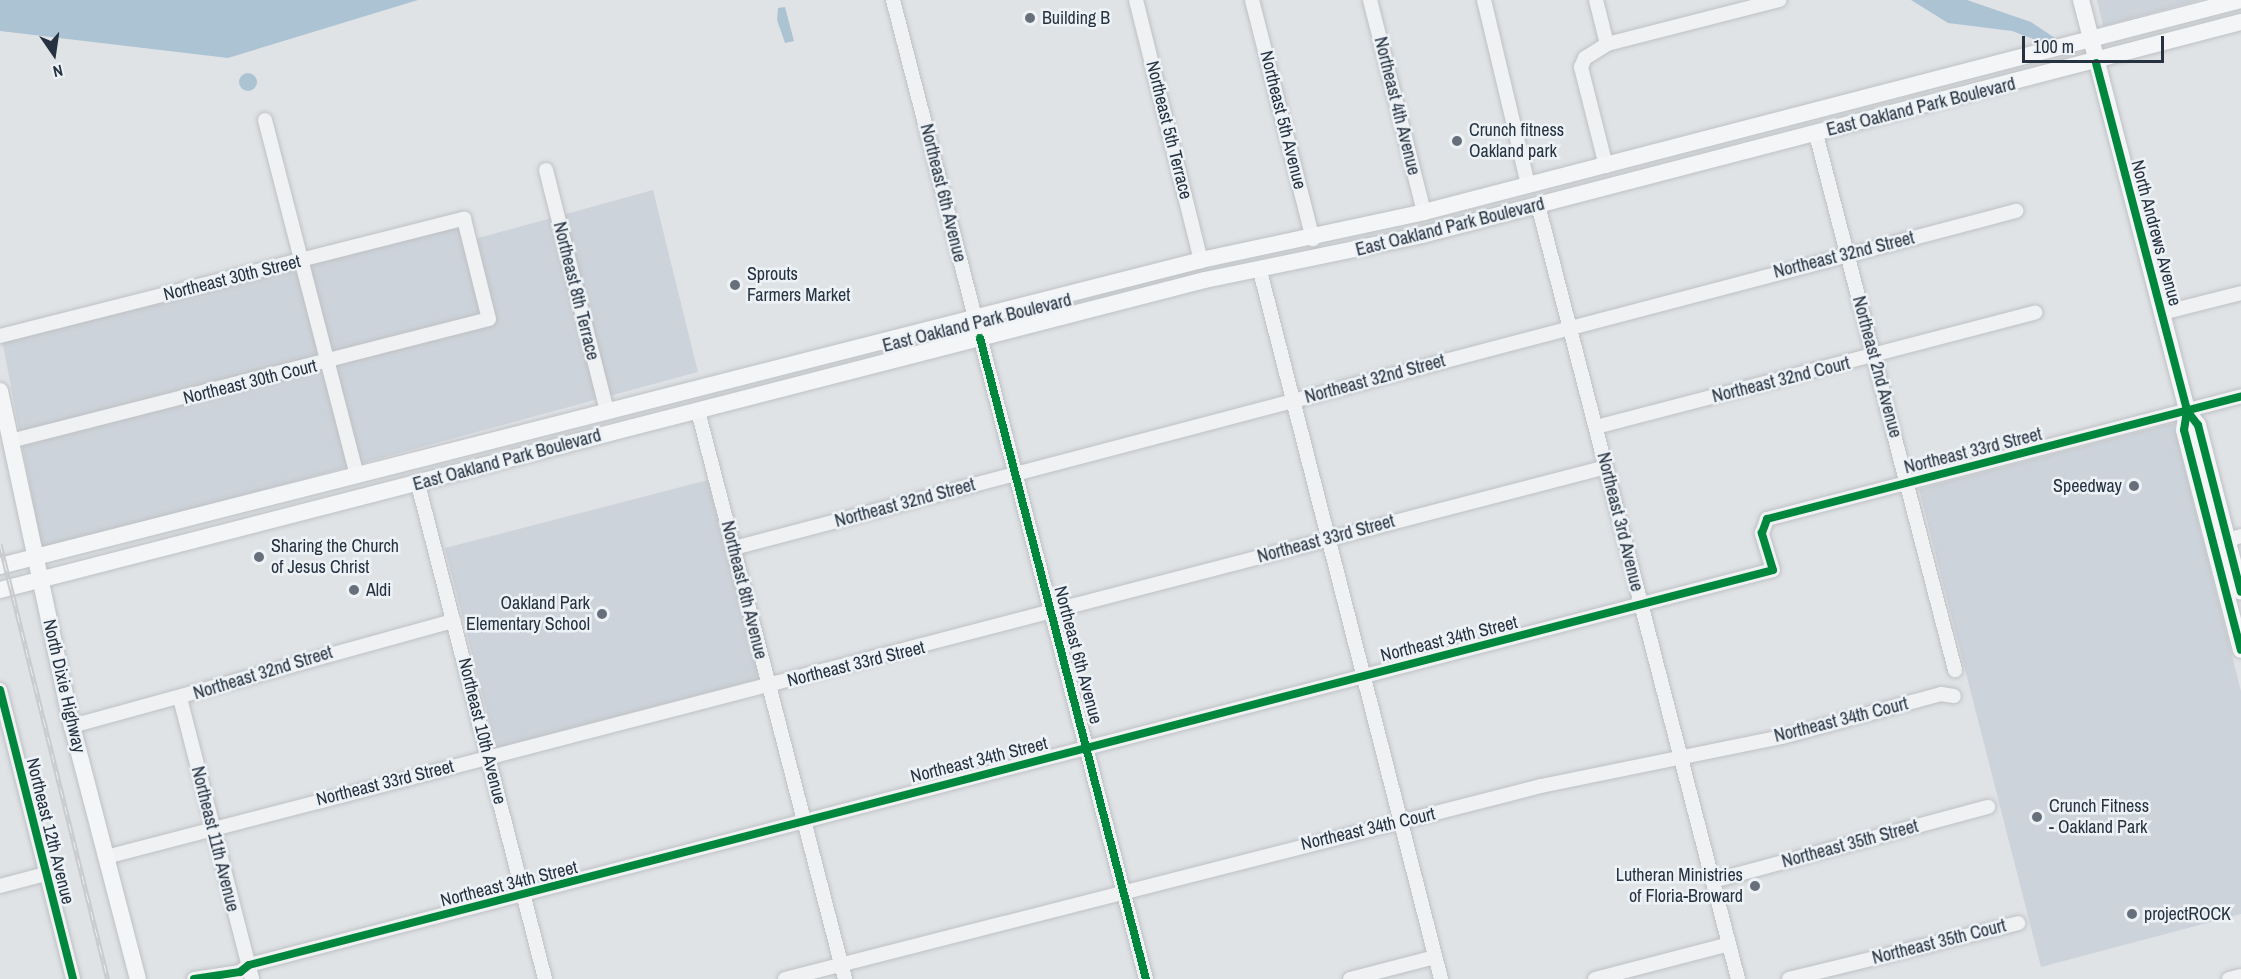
<!DOCTYPE html>
<style>
body{margin:0}
#map{position:relative;width:2241px;height:979px;overflow:hidden;background:#e0e3e6;font-family:"Archivo Narrow",sans-serif}
div>[style]{position:absolute}
.built>*{inset:0;background:#cdd3da}
.water>*{inset:0;background:#acc3d4}
.round{border-radius:50%}
.roads{filter:drop-shadow(0 0 2px #bec1c4) drop-shadow(0 0 2px #bec1c4)}
.minor>*{height:14px;margin:-7px;padding:0 7px;transform-origin:7px;border-radius:7px;background:#f0f1f2}
.major>*{height:16px;margin:-8px;padding:0 8px;transform-origin:8px;border-radius:8px;background:#f4f5f6}
.rail>*{height:5px;margin-top:-2.5px;transform-origin:0;background:repeating-linear-gradient(90deg,#edf2f6 0 9px,#c9cbcd 0 18px);box-sizing:border-box;border-block:2px solid #c9cbcd}
.cycleway>*{height:8px;margin:-4px;padding:0 4px;transform-origin:4px;border-radius:4px;background:#00873e}
.dots>*{width:16px;height:16px;translate:-50% -50%;box-sizing:border-box;border:3px solid #edf2f6;border-radius:50%}
span{translate:-50% -50%;white-space:nowrap;text-align:center;line-height:1.15;-webkit-text-stroke:5px #edf2f6;paint-order:stroke}
.poi-label{font-size:18px;color:#263240}
.left{translate:0 -50%;text-align:left}
.right{translate:-100% -50%;text-align:right}
.street-label{font-size:18px;color:#263240}
.north{position:absolute;left:24px;top:24px;width:60px;height:60px;-webkit-text-stroke:4px #edf2f6;paint-order:stroke;rotate:167deg;font-size:16px;font-weight:700;line-height:24px;text-align:center;color:#263240}
.north::after{content:'';display:block;margin:auto;width:21px;height:27px;background:#263240;clip-path:polygon(50% 0,100% 100%,50% 72%,0 100%)}
.scale{position:absolute;left:2022px;top:36px;width:142px;height:27px;box-sizing:border-box;border:3px solid #263240;border-top:0;padding-left:8px;font-size:18px;line-height:21px;white-space:nowrap;color:#263240;-webkit-text-stroke:4px #edf2f6;paint-order:stroke}
</style>
<div id="map">
<div class="built">
<i style="clip-path:polygon(2097px 0,2200px 0,2103px 26px)"></i>
<i style="clip-path:polygon(653px 190px,698px 372px,42px 550px,0 329px,467px 211px,475px 239px)"></i>
<i style="clip-path:polygon(2173px 423px,2241px 691px,2241px 914px,2041px 967px,1919px 489px)"></i>
<i style="clip-path:polygon(708px 480px,759px 679px,496px 748px,445px 548px)"></i>
</div>
<div class="water">
<i style="clip-path:polygon(0 0,418px 0,228px 58px,0 31px)"></i>
<i style="clip-path:polygon(1911px 0,1967px 0,2031px 22px,2055px 38px,2039px 41px,2012px 31px,1948px 23px)"></i>
<i style="clip-path:polygon(785px 7px,794px 41px,785px 43px,777px 20px,778px 8px)"></i>
<i class="round" style="left:239px;top:73px;width:18px;height:18px"></i>
</div>
<div class="roads">
<div class="minor">
<i style="left:893px;top:0;width:1011px;rotate:75.51deg"></i>
<i style="left:1136px;top:0;width:268px;rotate:76deg"></i>
<i style="left:1252px;top:0;width:247px;rotate:75.7deg"></i>
<i style="left:1370px;top:0;width:219px;rotate:75.7deg"></i>
<i style="left:1484px;top:0;width:190px;rotate:76.6deg"></i>
<i style="left:1596px;top:0;width:45px;rotate:76deg"></i>
<i style="left:265px;top:120px;width:367px;rotate:75.5deg"></i>
<i style="left:1816px;top:134px;width:554px;rotate:75.46deg"></i>
<i style="left:1606px;top:166px;width:102px;rotate:-104.2deg"></i>
<i style="left:1581px;top:67px;width:10px;rotate:-66deg"></i>
<i style="left:1585px;top:58px;width:26px;rotate:-32deg"></i>
<i style="left:1607px;top:44px;width:178px;rotate:-14.3deg"></i>
<i style="left:546px;top:170px;width:249px;rotate:75.8deg"></i>
<i style="left:1538px;top:205px;width:799px;rotate:75.51deg"></i>
<i style="left:1260px;top:271px;width:731px;rotate:75.66deg"></i>
<i style="left:2162px;top:313px;width:81px;rotate:-14.2deg"></i>
<i style="left:0;top:336px;width:479px;rotate:-14.2deg"></i>
<i style="left:464px;top:219px;width:103px;rotate:76deg"></i>
<i style="left:489px;top:319px;width:494px;rotate:165.7deg"></i>
<i style="left:698px;top:411px;width:587px;rotate:75.49deg"></i>
<i style="left:1596px;top:427px;width:454px;rotate:-14.6deg"></i>
<i style="left:418px;top:484px;width:511px;rotate:75.61deg"></i>
<i style="left:2228px;top:540px;width:14px;rotate:-17deg"></i>
<i style="left:734px;top:548px;width:1326px;rotate:-14.73deg"></i>
<i style="left:0;top:690px;width:298px;rotate:75.8deg"></i>
<i style="left:180px;top:698px;width:290px;rotate:75.6deg"></i>
<i style="left:72px;top:726px;width:396px;rotate:-15.4deg"></i>
<i style="left:106px;top:857px;width:1550px;rotate:-14.57deg"></i>
<i style="left:1713px;top:881px;width:285px;rotate:-15.1deg"></i>
<i style="left:0;top:886px;width:47px;rotate:-14.9deg"></i>
<i style="left:194px;top:979px;width:47px;rotate:-8.7deg"></i>
<i style="left:240px;top:972px;width:11px;rotate:-38deg"></i>
<i style="left:249px;top:965px;width:1574px;rotate:-14.53deg"></i>
<i style="left:1773px;top:570px;width:39px;rotate:-107deg"></i>
<i style="left:1762px;top:533px;width:15px;rotate:-70deg"></i>
<i style="left:1767px;top:519px;width:490px;rotate:-14.5deg"></i>
<i style="left:785px;top:979px;width:780px;rotate:-14.32deg"></i>
<i style="left:1541px;top:786px;width:246px;rotate:-11.5deg"></i>
<i style="left:1782px;top:737px;width:165px;rotate:-15.1deg"></i>
<i style="left:1941px;top:694px;width:13px;rotate:9deg"></i>
<i style="left:1350px;top:979px;width:88px;rotate:-14.5deg"></i>
<i style="left:1595px;top:979px;width:138px;rotate:-14.6deg"></i>
<i style="left:1789px;top:979px;width:236px;rotate:-13.7deg"></i>
<i style="left:2229px;top:979px;width:12px;rotate:-14deg"></i>
</div>
<div class="major">
<i style="left:2081px;top:0;width:424px;rotate:75.5deg"></i>
<i style="left:2187px;top:411px;width:18px;rotate:52deg"></i>
<i style="left:2198px;top:425px;width:172px;rotate:75.6deg"></i>
<i style="left:0;top:391px;width:343px;rotate:77.9deg"></i>
<i style="left:72px;top:726px;width:261px;rotate:75.4deg"></i>
<i style="left:2187px;top:411px;width:19px;rotate:99deg"></i>
<i style="left:2184px;top:430px;width:227px;rotate:75.5deg"></i>
<i style="left:0;top:566px;width:1239px;rotate:-14.29deg"></i>
<i style="left:1201px;top:260px;width:228px;rotate:-12.1deg"></i>
<i style="left:1424px;top:212px;width:844px;rotate:-14.55deg"></i>
<i style="left:0;top:590px;width:1244px;rotate:-14.43deg"></i>
<i style="left:1205px;top:280px;width:222px;rotate:-11.7deg"></i>
<i style="left:1422px;top:235px;width:846px;rotate:-14.58deg"></i>
</div>
</div>
<div class="rail">
<i style="left:0;top:544px;width:448px;rotate:76.1deg"></i>
</div>
<div class="cycleway">
<i style="left:2096px;top:63px;width:360px;rotate:75.3deg"></i>
<i style="left:2187px;top:411px;width:18px;rotate:52deg"></i>
<i style="left:2198px;top:425px;width:172px;rotate:75.6deg"></i>
<i style="left:980px;top:338px;width:662px;rotate:75.48deg"></i>
<i style="left:2187px;top:411px;width:19px;rotate:99deg"></i>
<i style="left:2184px;top:430px;width:227px;rotate:75.5deg"></i>
<i style="left:0;top:690px;width:298px;rotate:75.8deg"></i>
<i style="left:194px;top:979px;width:47px;rotate:-8.7deg"></i>
<i style="left:240px;top:972px;width:11px;rotate:-38deg"></i>
<i style="left:249px;top:965px;width:1574px;rotate:-14.53deg"></i>
<i style="left:1773px;top:570px;width:39px;rotate:-107deg"></i>
<i style="left:1762px;top:533px;width:15px;rotate:-70deg"></i>
<i style="left:1767px;top:519px;width:490px;rotate:-14.5deg"></i>
</div>
<div class="dots">
<i style="left:1030px;top:18px;background:#67707a"></i>
<i style="left:1457px;top:141px;background:#67707a"></i>
<i style="left:735px;top:285px;background:#67707a"></i>
<i style="left:2134px;top:486px;background:#67707a"></i>
<i style="left:259px;top:557px;background:#67707a"></i>
<i style="left:354px;top:590px;background:#67707a"></i>
<i style="left:602px;top:614px;background:#67707a"></i>
<i style="left:2037px;top:817px;background:#67707a"></i>
<i style="left:1755px;top:886px;background:#67707a"></i>
<i style="left:2132px;top:914px;background:#67707a"></i>
</div>
<div class="poi-label">
<span class="left" style="left:1042px;top:18px">Building B</span>
<span class="left" style="left:1469px;top:141px">Crunch fitness<br>Oakland park</span>
<span class="left" style="left:747px;top:285px">Sprouts<br>Farmers Market</span>
<span class="right" style="left:2122px;top:486px">Speedway</span>
<span class="left" style="left:271px;top:557px">Sharing the Church<br>of Jesus Christ</span>
<span class="left" style="left:366px;top:590px">Aldi</span>
<span class="right" style="left:590px;top:614px">Oakland Park<br>Elementary School</span>
<span class="left" style="left:2049px;top:817px">Crunch Fitness<br>- Oakland Park</span>
<span class="right" style="left:1743px;top:886px">Lutheran Ministries<br>of Floria-Broward</span>
<span class="left" style="left:2144px;top:914px">projectROCK</span>
</div>
<div class="street-label">
<span style="left:1397px;top:106px;rotate:76deg">Northeast 4th Avenue</span>
<span style="left:1921px;top:107px;rotate:-14deg">East Oakland Park Boulevard</span>
<span style="left:1283px;top:120px;rotate:76deg">Northeast 5th Avenue</span>
<span style="left:1169px;top:130px;rotate:76deg">Northeast 5th Terrace</span>
<span style="left:943px;top:193px;rotate:76deg">Northeast 6th Avenue</span>
<span style="left:1450px;top:227px;rotate:-14deg">East Oakland Park Boulevard</span>
<span style="left:2156px;top:233px;rotate:75deg">North Andrews Avenue</span>
<span style="left:1844px;top:255px;rotate:-14deg">Northeast 32nd Street</span>
<span style="left:232px;top:278px;rotate:-14deg">Northeast 30th Street</span>
<span style="left:576px;top:291px;rotate:76deg">Northeast 8th Terrace</span>
<span style="left:977px;top:323px;rotate:-14deg">East Oakland Park Boulevard</span>
<span style="left:1877px;top:367px;rotate:75deg">Northeast 2nd Avenue</span>
<span style="left:1375px;top:379px;rotate:-15deg">Northeast 32nd Street</span>
<span style="left:1781px;top:380px;rotate:-14deg">Northeast 32nd Court</span>
<span style="left:250px;top:382px;rotate:-14deg">Northeast 30th Court</span>
<span style="left:1973px;top:451px;rotate:-14deg">Northeast 33rd Street</span>
<span style="left:507px;top:460px;rotate:-15deg">East Oakland Park Boulevard</span>
<span style="left:905px;top:503px;rotate:-15deg">Northeast 32nd Street</span>
<span style="left:1620px;top:522px;rotate:76deg">Northeast 3rd Avenue</span>
<span style="left:1326px;top:539px;rotate:-15deg">Northeast 33rd Street</span>
<span style="left:744px;top:590px;rotate:76deg">Northeast 8th Avenue</span>
<span style="left:1449px;top:639px;rotate:-14deg">Northeast 34th Street</span>
<span style="left:1078px;top:655px;rotate:75deg">Northeast 6th Avenue</span>
<span style="left:856px;top:664px;rotate:-14deg">Northeast 33rd Street</span>
<span style="left:263px;top:673px;rotate:-17deg">Northeast 32nd Street</span>
<span style="left:64px;top:686px;rotate:77deg">North Dixie Highway</span>
<span style="left:1841px;top:720px;rotate:-14deg">Northeast 34th Court</span>
<span style="left:482px;top:731px;rotate:76deg">Northeast 10th Avenue</span>
<span style="left:979px;top:760px;rotate:-14deg">Northeast 34th Street</span>
<span style="left:385px;top:783px;rotate:-14deg">Northeast 33rd Street</span>
<span style="left:1368px;top:829px;rotate:-13deg">Northeast 34th Court</span>
<span style="left:50px;top:831px;rotate:76deg">Northeast 12th Avenue</span>
<span style="left:215px;top:839px;rotate:76deg">Northeast 11th Avenue</span>
<span style="left:1850px;top:844px;rotate:-15deg">Northeast 35th Street</span>
<span style="left:509px;top:884px;rotate:-14deg">Northeast 34th Street</span>
<span style="left:1939px;top:942px;rotate:-14deg">Northeast 35th Court</span>
</div>
<div class="north">N</div>
<div class="scale">100 m</div>
</div>
